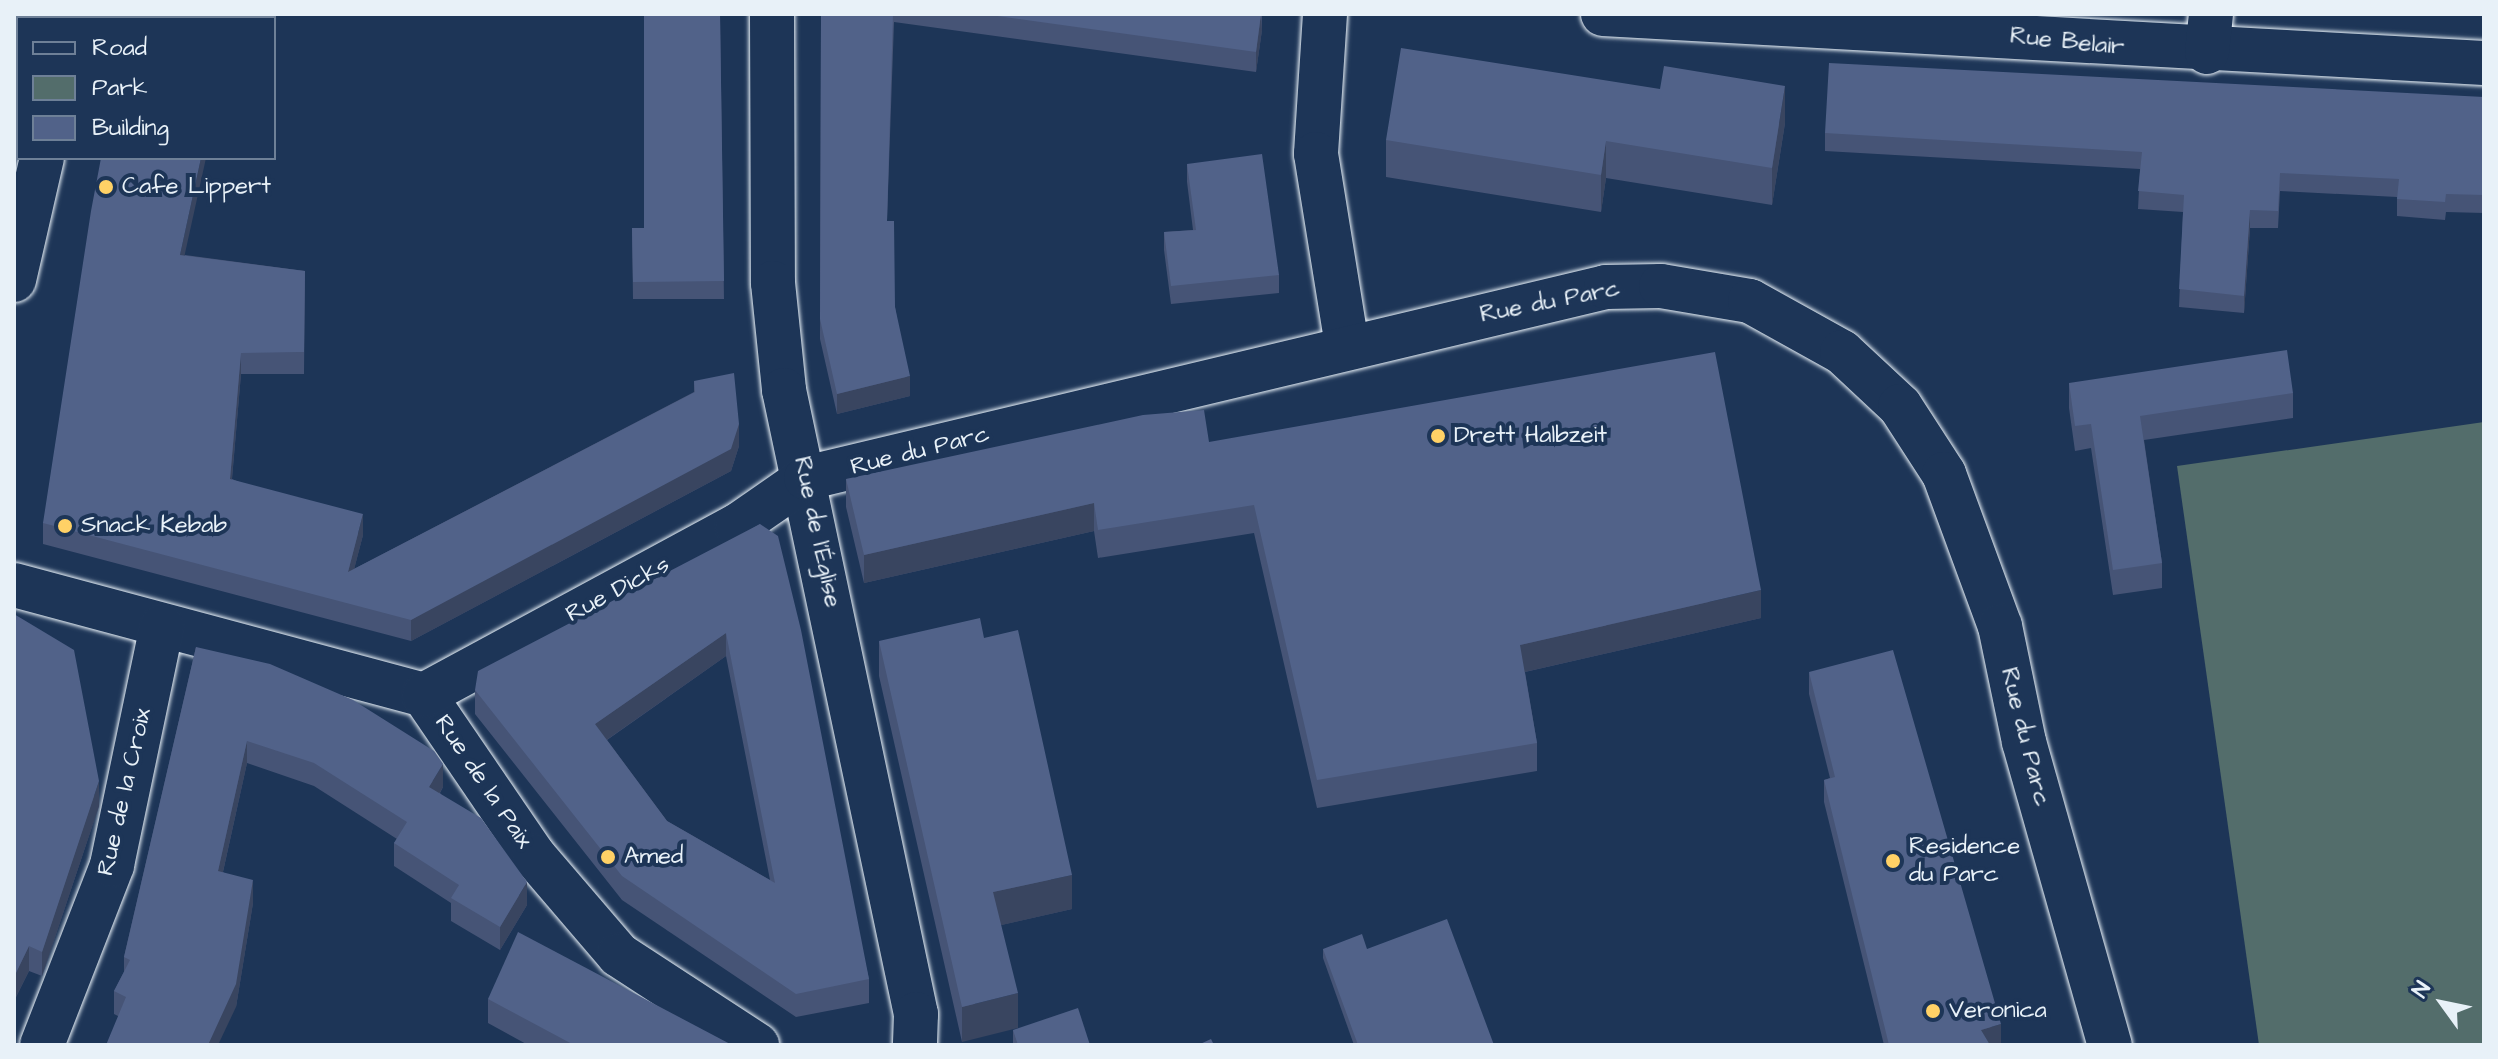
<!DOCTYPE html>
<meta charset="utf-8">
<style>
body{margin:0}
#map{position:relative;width:2498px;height:1059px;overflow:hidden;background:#1d3557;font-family:"Architects Daughter",sans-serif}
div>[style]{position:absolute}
.green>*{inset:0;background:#536d6b}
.roads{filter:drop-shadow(0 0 2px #e8f1f8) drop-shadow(0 0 2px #e8f1f8)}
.street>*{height:44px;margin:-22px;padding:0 22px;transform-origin:22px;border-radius:22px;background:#1d3557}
.secondary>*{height:44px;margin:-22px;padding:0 22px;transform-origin:22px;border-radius:22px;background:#1d3557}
.wall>*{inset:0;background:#465476}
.shaded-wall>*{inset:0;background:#394560}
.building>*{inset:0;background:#516289}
.dots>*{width:22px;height:22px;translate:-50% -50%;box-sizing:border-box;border:4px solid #1d3557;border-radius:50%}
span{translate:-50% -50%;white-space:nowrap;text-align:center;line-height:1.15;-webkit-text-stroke:8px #1d3557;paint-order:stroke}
.street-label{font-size:24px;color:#e8f1f8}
.poi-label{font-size:24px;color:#e8f1f8}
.left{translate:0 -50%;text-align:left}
.frame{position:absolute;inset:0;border:16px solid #e8f1f8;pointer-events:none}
.legend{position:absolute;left:16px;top:16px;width:260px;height:144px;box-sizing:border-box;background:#1d3557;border:2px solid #6e8097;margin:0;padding:10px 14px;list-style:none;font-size:24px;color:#e8f1f8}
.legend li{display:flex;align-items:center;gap:16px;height:40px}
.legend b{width:40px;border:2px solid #6e8097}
.north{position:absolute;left:2402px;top:963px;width:80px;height:80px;-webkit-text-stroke:6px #1d3557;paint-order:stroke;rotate:303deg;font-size:22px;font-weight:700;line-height:32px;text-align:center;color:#e8f1f8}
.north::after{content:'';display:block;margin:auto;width:28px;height:36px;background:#e8f1f8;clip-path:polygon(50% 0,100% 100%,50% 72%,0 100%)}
</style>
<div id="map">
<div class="green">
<i style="clip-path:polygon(2484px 422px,2484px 1045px,2259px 1045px,2177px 466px)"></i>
</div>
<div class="roads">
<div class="street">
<i style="left:772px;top:14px;width:269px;rotate:89.8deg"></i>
<i style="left:773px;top:283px;width:108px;rotate:84.1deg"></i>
<i style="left:784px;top:390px;width:638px;rotate:78.06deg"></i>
<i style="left:916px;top:1014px;width:31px;rotate:92deg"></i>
<i style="left:1325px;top:14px;width:140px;rotate:93.7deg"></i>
<i style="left:1316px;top:154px;width:194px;rotate:80.8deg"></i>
<i style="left:1603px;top:14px;width:882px;rotate:3.18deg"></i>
<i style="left:2207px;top:52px;width:38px;rotate:-84deg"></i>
<i style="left:14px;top:585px;width:424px;rotate:15deg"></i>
<i style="left:424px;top:695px;width:195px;rotate:55.7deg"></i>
<i style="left:534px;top:856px;width:130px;rotate:49.4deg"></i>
<i style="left:619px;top:955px;width:165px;rotate:33.1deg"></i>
<i style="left:424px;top:695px;width:356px;rotate:-28.4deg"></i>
<i style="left:737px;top:526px;width:84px;rotate:-34.8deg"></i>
<i style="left:806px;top:478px;width:822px;rotate:-13.43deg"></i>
<i style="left:1606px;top:287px;width:55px;rotate:-1deg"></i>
<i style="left:1661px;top:286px;width:90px;rotate:9.6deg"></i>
<i style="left:1750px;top:301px;width:105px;rotate:29deg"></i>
<i style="left:1842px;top:352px;width:79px;rotate:43deg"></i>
<i style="left:1900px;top:406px;width:81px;rotate:57.1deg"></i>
<i style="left:1944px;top:474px;width:162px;rotate:69.8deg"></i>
<i style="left:2000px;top:626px;width:118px;rotate:78.3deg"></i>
<i style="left:2024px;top:742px;width:315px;rotate:74.2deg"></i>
<i style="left:42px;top:1045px;width:193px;rotate:-68.7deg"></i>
<i style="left:112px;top:865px;width:244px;rotate:-78.2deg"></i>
</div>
<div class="secondary">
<i style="left:66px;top:18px;width:4px;rotate:-76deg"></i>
<i style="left:14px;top:280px;width:125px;rotate:-77.1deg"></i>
</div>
</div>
<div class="wall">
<i style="clip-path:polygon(720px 14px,724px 299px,633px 299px,632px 228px,644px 228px)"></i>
<i style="clip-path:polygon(821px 14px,1262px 14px,1262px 30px,1256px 72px,894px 22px,887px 221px,895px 307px,910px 396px,837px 414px,820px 339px)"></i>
<i style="clip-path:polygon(2484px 97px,2484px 213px,2446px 212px,2445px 220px,2397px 216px,2397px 197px,2280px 191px,2278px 228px,2250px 228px,2244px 313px,2179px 307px,2183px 212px,2138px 209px,2140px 169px,1825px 151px,1825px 133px)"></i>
<i style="clip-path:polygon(1785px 123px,1772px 205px,1606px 178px,1601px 212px,1386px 177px,1386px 140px)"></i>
<i style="clip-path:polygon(1187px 164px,1279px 275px,1279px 293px,1171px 304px,1164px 250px,1164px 232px,1193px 230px,1187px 182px)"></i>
<i style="clip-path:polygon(185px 255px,305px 271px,304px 374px,241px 374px,232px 479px,363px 535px,354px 569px,694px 392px,694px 381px,739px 446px,731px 471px,411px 641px,43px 544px,43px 523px)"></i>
<i style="clip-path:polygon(2069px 383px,2293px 393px,2293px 418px,2144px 440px,2162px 563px,2162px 588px,2113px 595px,2091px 448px,2075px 451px,2069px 408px)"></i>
<i style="clip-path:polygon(1209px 442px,1761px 618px,1525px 672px,1537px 743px,1537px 771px,1317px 808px,1254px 533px,1098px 558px,1094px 531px,864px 583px,846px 507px,846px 479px)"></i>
<i style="clip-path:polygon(evenodd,760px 524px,869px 979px,869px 1003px,796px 1017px,622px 900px,475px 714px,475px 690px,760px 524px,726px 656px,770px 880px,667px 821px,607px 740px,726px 656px)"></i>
<i style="clip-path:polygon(14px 614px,99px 806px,42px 976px,29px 971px,14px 1001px)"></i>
<i style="clip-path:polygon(879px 641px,1072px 909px,1001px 925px,962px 1042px,879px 676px)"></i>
<i style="clip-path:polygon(196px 647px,443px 787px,440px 793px,527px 905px,500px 950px,451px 921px,451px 903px,394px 866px,394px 843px,397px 839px,314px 786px,247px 763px,223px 872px,253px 903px,236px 1007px,118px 1016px,114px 1014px,114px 991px,124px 972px,124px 957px)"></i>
<i style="clip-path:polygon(1809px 672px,2001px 1045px,1884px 1045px,1824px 802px,1824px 780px,1830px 778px,1809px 694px)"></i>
<i style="clip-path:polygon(1323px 949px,1367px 949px,1494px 1045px,1354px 1045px,1323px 958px)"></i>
<i style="clip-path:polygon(488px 999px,732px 1045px,528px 1045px,488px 1023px)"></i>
<i style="clip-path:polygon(1013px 1030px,1090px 1045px,1013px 1045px)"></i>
</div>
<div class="shaded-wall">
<i style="clip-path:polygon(1261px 14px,1262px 30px,1256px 72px,1256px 52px)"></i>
<i style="clip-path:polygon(1785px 86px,1785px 123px,1772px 205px,1772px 168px)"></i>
<i style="clip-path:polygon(1606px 141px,1606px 178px,1601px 212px,1601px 175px)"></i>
<i style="clip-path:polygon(201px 158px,206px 158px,180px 276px,180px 255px)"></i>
<i style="clip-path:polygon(2250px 210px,2250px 228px,2244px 313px,2244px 296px)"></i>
<i style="clip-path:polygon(241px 353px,241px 374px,230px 500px,230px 479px)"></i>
<i style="clip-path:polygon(910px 376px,910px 396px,837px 414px,837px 394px)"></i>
<i style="clip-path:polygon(739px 424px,739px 446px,731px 471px,411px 641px,411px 620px)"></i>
<i style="clip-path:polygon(1094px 503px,1094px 531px,864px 583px,864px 555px)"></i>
<i style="clip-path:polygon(363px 514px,363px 535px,348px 593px,348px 572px)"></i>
<i style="clip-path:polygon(1761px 590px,1761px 618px,1520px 673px,1520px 645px)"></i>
<i style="clip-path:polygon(726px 633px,726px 656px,595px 748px,595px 724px)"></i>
<i style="clip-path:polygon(247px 741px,247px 763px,218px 894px,218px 871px)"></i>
<i style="clip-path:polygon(443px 764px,443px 787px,429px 810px,429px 787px)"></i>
<i style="clip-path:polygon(99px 781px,99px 806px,42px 976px,42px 952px)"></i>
<i style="clip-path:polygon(1072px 875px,1072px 909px,993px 927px,993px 892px)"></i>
<i style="clip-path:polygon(253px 880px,253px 903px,236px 1007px,218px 1045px,208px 1045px)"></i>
<i style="clip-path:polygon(527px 882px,527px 905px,500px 950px,500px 927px)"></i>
<i style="clip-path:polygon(29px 946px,29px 971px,14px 1001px,14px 977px)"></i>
<i style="clip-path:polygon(1018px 993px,1018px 1028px,962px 1042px,962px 1007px)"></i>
<i style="clip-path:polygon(2001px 1024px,2001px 1045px,1981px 1045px,1981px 1030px)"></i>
</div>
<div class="building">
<i style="clip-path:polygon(129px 14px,220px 14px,219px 18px,129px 18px)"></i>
<i style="clip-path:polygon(644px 14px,720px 14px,724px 281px,633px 282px,632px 228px,644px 228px)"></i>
<i style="clip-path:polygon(821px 14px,893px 14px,887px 221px,894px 221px,895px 307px,910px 376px,837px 394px,820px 319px)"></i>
<i style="clip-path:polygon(983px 14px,1261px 14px,1256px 52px)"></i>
<i style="clip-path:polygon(1401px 48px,1660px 89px,1664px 66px,1785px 86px,1772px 168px,1606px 141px,1601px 175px,1386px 140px)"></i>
<i style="clip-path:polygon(1829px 63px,2484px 97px,2484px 195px,2446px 194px,2445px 202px,2397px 199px,2399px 179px,2280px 173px,2278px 211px,2250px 210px,2244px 296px,2179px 289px,2184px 195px,2138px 191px,2142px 152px,1825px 133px)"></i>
<i style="clip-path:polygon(1262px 154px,1279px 275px,1171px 286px,1164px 232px,1196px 230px,1187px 164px)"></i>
<i style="clip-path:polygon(101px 158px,201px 158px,180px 255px,305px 271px,304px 352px,241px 353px,230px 479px,363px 514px,348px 572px,695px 392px,694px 381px,734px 373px,739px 424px,731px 449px,411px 620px,43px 523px,91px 211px)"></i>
<i style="clip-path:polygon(2287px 350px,2293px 393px,2140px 416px,2162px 563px,2113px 570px,2091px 424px,2075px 426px,2069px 383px)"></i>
<i style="clip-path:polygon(1715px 352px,1761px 590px,1520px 645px,1537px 743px,1317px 780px,1254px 505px,1098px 530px,1094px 503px,864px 555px,846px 479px,1143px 415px,1204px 410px,1209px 442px)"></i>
<i style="clip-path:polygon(evenodd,760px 524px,778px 536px,801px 630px,869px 979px,796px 994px,622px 876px,475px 690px,478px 671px,760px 524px,726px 633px,775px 883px,667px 821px,595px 724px,726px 633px)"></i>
<i style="clip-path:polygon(14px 614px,74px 650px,99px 781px,42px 952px,29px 946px,14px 977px)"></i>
<i style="clip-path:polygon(980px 618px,984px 638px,1018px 630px,1072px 875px,993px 892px,1018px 993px,962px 1007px,879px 641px)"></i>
<i style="clip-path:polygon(196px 647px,270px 664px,353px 700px,434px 751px,443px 764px,429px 787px,481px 818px,527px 882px,500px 927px,451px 898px,459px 885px,394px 843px,407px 822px,314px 763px,247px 741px,218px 871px,253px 880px,236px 984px,208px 1045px,106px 1045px,126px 997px,114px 991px,130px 960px,124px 957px)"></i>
<i style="clip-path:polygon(1893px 650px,2001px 1024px,1981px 1030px,1990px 1045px,1889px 1045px,1824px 780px,1835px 777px,1809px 672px)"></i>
<i style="clip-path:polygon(1447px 919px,1494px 1045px,1358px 1045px,1323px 949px,1362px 934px,1367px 949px)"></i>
<i style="clip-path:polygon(518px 932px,732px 1045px,574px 1045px,488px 999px)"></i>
<i style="clip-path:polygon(1078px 1008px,1090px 1045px,1018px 1045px,1013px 1030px)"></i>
<i style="clip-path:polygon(1211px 1039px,1214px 1045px,1198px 1045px)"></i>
</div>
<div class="dots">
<i style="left:106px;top:187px;background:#ffd166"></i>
<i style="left:1438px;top:436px;background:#ffd166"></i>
<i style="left:65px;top:526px;background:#ffd166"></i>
<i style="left:608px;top:857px;background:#ffd166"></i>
<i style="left:1893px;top:861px;background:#ffd166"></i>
<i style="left:1933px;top:1011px;background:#ffd166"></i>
</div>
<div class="street-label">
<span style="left:2067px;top:42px;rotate:6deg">Rue Belair</span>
<span style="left:1550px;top:302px;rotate:-11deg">Rue du Parc</span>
<span style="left:920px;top:451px;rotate:-14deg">Rue du Parc</span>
<span style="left:817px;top:532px;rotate:78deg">Rue de l'Église</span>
<span style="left:618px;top:590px;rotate:-28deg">Rue Dicks</span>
<span style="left:2025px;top:737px;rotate:76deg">Rue du Parc</span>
<span style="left:483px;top:782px;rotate:56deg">Rue de la Paix</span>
<span style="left:125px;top:792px;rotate:-77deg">Rue de la Croix</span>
</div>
<div class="poi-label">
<span class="left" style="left:122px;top:187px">Cafe Lippert</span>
<span class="left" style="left:1454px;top:436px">Drett Halbzeit</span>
<span class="left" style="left:81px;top:526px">Snack Kebab</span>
<span class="left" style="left:1909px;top:861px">Residence<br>du Parc</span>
<span class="left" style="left:624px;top:857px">Amed</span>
<span class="left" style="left:1949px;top:1011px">Veronica</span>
</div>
<div class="frame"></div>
<ul class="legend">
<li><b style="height:10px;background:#1d3557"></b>Road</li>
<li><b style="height:22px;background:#536d6b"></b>Park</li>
<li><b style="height:22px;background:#516289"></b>Building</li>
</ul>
<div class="north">N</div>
</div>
